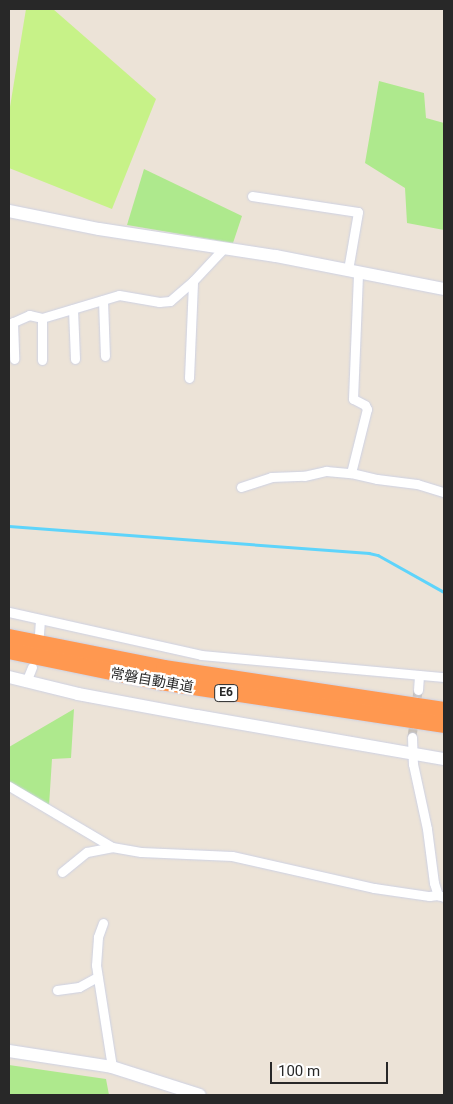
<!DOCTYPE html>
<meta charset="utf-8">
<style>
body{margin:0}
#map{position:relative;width:453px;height:1104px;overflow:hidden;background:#ece3d7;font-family:Roboto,"Noto Sans JP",sans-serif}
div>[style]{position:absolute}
.green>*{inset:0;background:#aee98d}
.pitch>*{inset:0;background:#c7f288}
.stream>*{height:2.5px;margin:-1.25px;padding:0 1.25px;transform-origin:1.25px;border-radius:1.25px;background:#5ed4fb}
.street-tunnel>*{height:9px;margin-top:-4.5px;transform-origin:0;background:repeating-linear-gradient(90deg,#c5beb4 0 9px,transparent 0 13.5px)}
.roads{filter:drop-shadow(0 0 1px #cdd1e3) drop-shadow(0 0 1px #cdd1e3)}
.street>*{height:9px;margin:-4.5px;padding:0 4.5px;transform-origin:4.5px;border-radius:4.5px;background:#fff}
.secondary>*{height:12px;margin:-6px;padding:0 6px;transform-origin:6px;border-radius:6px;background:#fff}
.highway>*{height:16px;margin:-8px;padding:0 8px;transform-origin:8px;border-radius:8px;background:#ff9850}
span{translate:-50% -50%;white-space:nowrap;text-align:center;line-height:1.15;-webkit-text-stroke:4.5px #fff;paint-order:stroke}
.shield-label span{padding:1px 4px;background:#fff;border:1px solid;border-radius:4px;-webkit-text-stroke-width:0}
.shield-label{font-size:12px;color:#282828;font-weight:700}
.street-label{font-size:14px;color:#282828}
.frame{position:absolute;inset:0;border:10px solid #282828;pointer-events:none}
.scale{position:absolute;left:270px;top:1062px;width:118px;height:22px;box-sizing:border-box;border:2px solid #282828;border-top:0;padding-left:6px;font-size:15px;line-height:18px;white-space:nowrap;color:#282828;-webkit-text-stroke:4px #fff;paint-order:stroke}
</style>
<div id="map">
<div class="green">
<i style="clip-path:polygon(379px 81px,424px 93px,426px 118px,444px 123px,444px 230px,407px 223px,405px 188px,365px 163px)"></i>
<i style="clip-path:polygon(144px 169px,242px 216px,233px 243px,127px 225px)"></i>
<i style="clip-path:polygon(74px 709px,71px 758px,52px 759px,49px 806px,9px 781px,9px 747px)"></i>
<i style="clip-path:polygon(9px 1065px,106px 1079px,109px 1095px,9px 1095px)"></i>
</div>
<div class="pitch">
<i style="clip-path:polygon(26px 9px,53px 9px,156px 99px,112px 209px,9px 168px,9px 113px)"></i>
</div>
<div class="stream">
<i style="left:9px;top:526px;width:361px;rotate:4.3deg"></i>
<i style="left:369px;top:553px;width:9px;rotate:13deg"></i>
<i style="left:378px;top:555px;width:76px;rotate:29.3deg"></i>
</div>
<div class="street-tunnel">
<i style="left:412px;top:737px;width:47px;rotate:-82.7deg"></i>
</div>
<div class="roads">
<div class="street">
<i style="left:252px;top:196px;width:107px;rotate:8.6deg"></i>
<i style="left:358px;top:212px;width:59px;rotate:99.8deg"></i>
<i style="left:103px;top:300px;width:56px;rotate:88deg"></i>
<i style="left:73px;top:309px;width:50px;rotate:87.7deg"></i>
<i style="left:13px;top:322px;width:37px;rotate:88deg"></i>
<i style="left:9px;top:324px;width:22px;rotate:-24deg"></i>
<i style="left:29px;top:315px;width:13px;rotate:13deg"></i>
<i style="left:42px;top:318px;width:80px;rotate:-16.6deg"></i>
<i style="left:119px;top:295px;width:41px;rotate:9.9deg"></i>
<i style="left:159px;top:302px;width:11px;rotate:-5deg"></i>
<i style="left:170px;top:301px;width:30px;rotate:-41deg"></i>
<i style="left:42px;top:360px;width:42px;rotate:-90deg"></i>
<i style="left:189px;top:378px;width:97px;rotate:-87.6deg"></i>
<i style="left:193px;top:281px;width:45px;rotate:-46.8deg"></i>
<i style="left:351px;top:473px;width:66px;rotate:-76deg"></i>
<i style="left:367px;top:409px;width:4px;rotate:-117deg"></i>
<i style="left:365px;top:405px;width:13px;rotate:-153deg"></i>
<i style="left:353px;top:399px;width:127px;rotate:-87.7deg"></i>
<i style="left:241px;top:487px;width:32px;rotate:-18deg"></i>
<i style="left:271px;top:477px;width:33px;rotate:-2deg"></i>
<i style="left:304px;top:476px;width:23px;rotate:-13deg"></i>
<i style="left:326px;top:471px;width:25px;rotate:5deg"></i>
<i style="left:351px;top:473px;width:27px;rotate:13deg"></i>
<i style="left:377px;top:479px;width:40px;rotate:7.1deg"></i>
<i style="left:417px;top:484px;width:28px;rotate:17deg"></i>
<i style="left:9px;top:612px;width:197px;rotate:12.6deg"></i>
<i style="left:201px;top:655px;width:244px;rotate:5.2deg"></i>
<i style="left:39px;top:634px;width:13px;rotate:-86deg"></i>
<i style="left:26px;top:682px;width:16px;rotate:-68deg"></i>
<i style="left:418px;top:690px;width:15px;rotate:-86deg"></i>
<i style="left:412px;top:737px;width:27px;rotate:88deg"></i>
<i style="left:413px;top:764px;width:66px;rotate:77.8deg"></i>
<i style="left:427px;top:829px;width:54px;rotate:82.6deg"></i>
<i style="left:434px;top:883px;width:13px;rotate:72deg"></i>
<i style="left:438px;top:895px;width:6px;rotate:18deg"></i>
<i style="left:9px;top:786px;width:120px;rotate:30.6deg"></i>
<i style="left:112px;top:847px;width:29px;rotate:10deg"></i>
<i style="left:141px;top:852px;width:91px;rotate:2.5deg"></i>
<i style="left:232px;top:856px;width:146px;rotate:12.7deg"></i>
<i style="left:374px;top:888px;width:56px;rotate:8.3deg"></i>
<i style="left:429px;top:896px;width:9px;rotate:-6deg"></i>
<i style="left:62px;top:872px;width:32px;rotate:-39deg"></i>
<i style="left:87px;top:852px;width:25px;rotate:-11deg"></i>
<i style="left:103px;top:923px;width:15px;rotate:110deg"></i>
<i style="left:98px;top:937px;width:28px;rotate:94deg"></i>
<i style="left:96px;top:965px;width:103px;rotate:81.1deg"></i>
<i style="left:57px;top:990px;width:22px;rotate:-8deg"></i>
<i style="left:79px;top:987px;width:21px;rotate:-29deg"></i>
</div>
<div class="secondary">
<i style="left:9px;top:211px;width:92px;rotate:11.3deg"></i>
<i style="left:99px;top:229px;width:179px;rotate:8.7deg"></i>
<i style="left:276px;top:256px;width:171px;rotate:11.1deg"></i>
<i style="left:9px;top:677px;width:71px;rotate:13.8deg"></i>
<i style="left:78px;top:694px;width:121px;rotate:10.5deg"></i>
<i style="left:197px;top:716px;width:251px;rotate:9.9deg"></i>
<i style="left:9px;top:1051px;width:104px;rotate:8.8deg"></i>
<i style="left:112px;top:1067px;width:92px;rotate:17.7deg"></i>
</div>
<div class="highway">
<i style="left:9px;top:637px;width:158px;rotate:11.3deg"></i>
<i style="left:164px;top:668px;width:283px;rotate:8.5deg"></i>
<i style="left:9px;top:651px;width:154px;rotate:11.6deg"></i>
<i style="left:160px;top:682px;width:287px;rotate:8.6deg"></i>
</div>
</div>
<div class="shield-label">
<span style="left:226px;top:693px">E6</span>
</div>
<div class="street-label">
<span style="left:152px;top:680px;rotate:10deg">常磐自動車道</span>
</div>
<div class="frame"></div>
<div class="scale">100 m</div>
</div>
